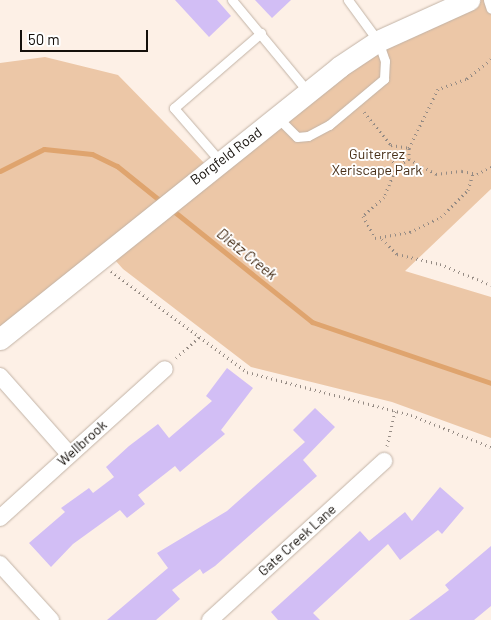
<!DOCTYPE html>
<style>
body{margin:0}
#map{position:relative;width:491px;height:620px;overflow:hidden;background:#fdf0e6;font-family:Barlow,sans-serif}
div>[style]{position:absolute}
.green>*{inset:0;background:#ecc7a7}
.stream>*{height:5px;margin:-2.5px;padding:0 2.5px;transform-origin:2.5px;border-radius:2.5px;background:#dfa46e}
.building>*{inset:0;background:#d2bef5}
.path>*{height:3px;margin-top:-1.5px;transform-origin:0;background:repeating-linear-gradient(90deg,#958b84 0 1px,transparent 0 5px)}
.roads{filter:drop-shadow(0 0 1px #c2b3a6) drop-shadow(0 0 1px #c2b3a6)}
.service>*{height:9px;margin:-4.5px;padding:0 4.5px;transform-origin:4.5px;border-radius:4.5px;background:#fff}
.minor>*{height:16px;margin:-8px;padding:0 8px;transform-origin:8px;border-radius:8px;background:#fff}
.tertiary>*{height:21px;margin:-10.5px;padding:0 10.5px;transform-origin:10.5px;border-radius:10.5px;background:#fff}
span{translate:-50% -50%;white-space:nowrap;text-align:center;line-height:1.15;-webkit-text-stroke:4px #fff;paint-order:stroke}
.park-label{font-size:14px;color:#472e16}
.street-label{font-size:14px;color:#15100b}
.water-label{font-size:15px;color:#462d16;font-style:italic}
.scale{position:absolute;left:20px;top:30px;width:128px;height:22px;box-sizing:border-box;border:2px solid #15100b;border-top:0;padding-left:6px;font-size:15px;line-height:18px;white-space:nowrap;color:#15100b;-webkit-text-stroke:4px #fff;paint-order:stroke}
</style>
<div id="map">
<div class="green">
<i style="clip-path:polygon(469px 0,491px 0,491px 189px,405px 271px,491px 297px,491px 438px,392px 402px,251px 367px,123px 269px,107px 251px,0 339px,0 63px,45px 57px,118px 75px,209px 168px,339px 67px)"></i>
</div>
<div class="stream">
<i style="left:0;top:171px;width:49px;rotate:-26.6deg"></i>
<i style="left:44px;top:149px;width:48px;rotate:5.9deg"></i>
<i style="left:92px;top:154px;width:28px;rotate:26deg"></i>
<i style="left:117px;top:166px;width:59px;rotate:38.8deg"></i>
<i style="left:171px;top:209px;width:181px;rotate:38.7deg"></i>
<i style="left:312px;top:322px;width:189px;rotate:18.8deg"></i>
</div>
<div class="building">
<i style="clip-path:polygon(175px 0,217px 0,231px 16px,209px 37px)"></i>
<i style="clip-path:polygon(255px 0,291px 0,272px 18px)"></i>
<i style="clip-path:polygon(227px 368px,253px 388px,221px 430px,225px 434px,180px 472px,175px 466px,138px 495px,145px 504px,127px 518px,120px 510px,73px 544px,51px 567px,29px 543px,65px 512px,61px 508px,89px 488px,93px 493px,114px 477px,106px 467px,129px 446px,158px 424px,169px 438px,212px 401px,206px 396px)"></i>
<i style="clip-path:polygon(315px 408px,335px 427px,303px 460px,317px 476px,215px 566px,203px 574px,200px 569px,172px 590px,180px 599px,156px 620px,107px 620px,168px 568px,157px 553px,227px 511px,305px 442px,293px 430px)"></i>
<i style="clip-path:polygon(440px 487px,464px 508px,442px 534px,438px 530px,400px 560px,388px 544px,313px 613px,320px 620px,278px 620px,271px 612px,360px 531px,369px 541px,405px 512px,412px 521px)"></i>
<i style="clip-path:polygon(491px 546px,491px 606px,474px 620px,409px 620px,449px 590px,445px 585px)"></i>
</div>
<div class="path">
<i style="left:491px;top:59px;width:32px;rotate:141deg"></i>
<i style="left:466px;top:79px;width:30px;rotate:160deg"></i>
<i style="left:438px;top:89px;width:66px;rotate:116.2deg"></i>
<i style="left:409px;top:148px;width:11px;rotate:90deg"></i>
<i style="left:409px;top:159px;width:31px;rotate:29deg"></i>
<i style="left:436px;top:174px;width:26px;rotate:-7deg"></i>
<i style="left:462px;top:171px;width:15px;rotate:11deg"></i>
<i style="left:477px;top:174px;width:16px;rotate:-27deg"></i>
<i style="left:364px;top:112px;width:43px;rotate:50.7deg"></i>
<i style="left:391px;top:145px;width:18px;rotate:9deg"></i>
<i style="left:391px;top:145px;width:13px;rotate:99deg"></i>
<i style="left:389px;top:158px;width:11px;rotate:45deg"></i>
<i style="left:409px;top:159px;width:14px;rotate:150deg"></i>
<i style="left:397px;top:166px;width:34px;rotate:113deg"></i>
<i style="left:384px;top:197px;width:28px;rotate:138deg"></i>
<i style="left:363px;top:216px;width:25px;rotate:61deg"></i>
<i style="left:375px;top:238px;width:36px;rotate:-10deg"></i>
<i style="left:410px;top:232px;width:34px;rotate:-26deg"></i>
<i style="left:441px;top:217px;width:38px;rotate:-45deg"></i>
<i style="left:468px;top:190px;width:17px;rotate:-73deg"></i>
<i style="left:382px;top:239px;width:21px;rotate:45deg"></i>
<i style="left:397px;top:254px;width:44px;rotate:13.1deg"></i>
<i style="left:440px;top:264px;width:55px;rotate:22.4deg"></i>
<i style="left:111px;top:271px;width:169px;rotate:36.6deg"></i>
<i style="left:247px;top:372px;width:170px;rotate:14.7deg"></i>
<i style="left:411px;top:415px;width:86px;rotate:21.8deg"></i>
<i style="left:176px;top:358px;width:31px;rotate:-42deg"></i>
<i style="left:387px;top:446px;width:36px;rotate:-77deg"></i>
</div>
<div class="roads">
<div class="service">
<i style="left:232px;top:0;width:119px;rotate:50.4deg"></i>
<i style="left:488px;top:0;width:9px;rotate:72deg"></i>
<i style="left:277px;top:117px;width:28px;rotate:45deg"></i>
<i style="left:297px;top:137px;width:11px;rotate:-5deg"></i>
<i style="left:308px;top:136px;width:24px;rotate:-28deg"></i>
<i style="left:329px;top:125px;width:72px;rotate:-39.9deg"></i>
<i style="left:384px;top:79px;width:18px;rotate:-87deg"></i>
<i style="left:385px;top:61px;width:21px;rotate:-109deg"></i>
<i style="left:378px;top:41px;width:51px;rotate:-126.2deg"></i>
<i style="left:219px;top:160px;width:69px;rotate:-130.9deg"></i>
<i style="left:174px;top:108px;width:115px;rotate:-40.8deg"></i>
</div>
<div class="minor">
<i style="left:0;top:376px;width:104px;rotate:48.5deg"></i>
<i style="left:0;top:518px;width:222px;rotate:-42.1deg"></i>
<i style="left:0;top:564px;width:76px;rotate:47.7deg"></i>
<i style="left:210px;top:620px;width:236px;rotate:-42.4deg"></i>
</div>
<div class="tertiary">
<i style="left:0;top:339px;width:435px;rotate:-38.7deg"></i>
<i style="left:339px;top:67px;width:47px;rotate:-33.7deg"></i>
<i style="left:378px;top:41px;width:100px;rotate:-24.3deg"></i>
</div>
</div>
<div class="park-label">
<span style="left:377px;top:162px">Guiterrez<br>Xeriscape Park</span>
</div>
<div class="street-label">
<span style="left:226px;top:156px;rotate:-37deg">Borgfeld Road</span>
<span style="left:82px;top:443px;rotate:-42deg">Wellbrook</span>
<span style="left:297px;top:540px;rotate:-42deg">Gate Creek Lane</span>
</div>
<div class="water-label">
<span style="left:247px;top:254px;rotate:39deg">Dietz Creek</span>
</div>
<div class="scale">50 m</div>
</div>
